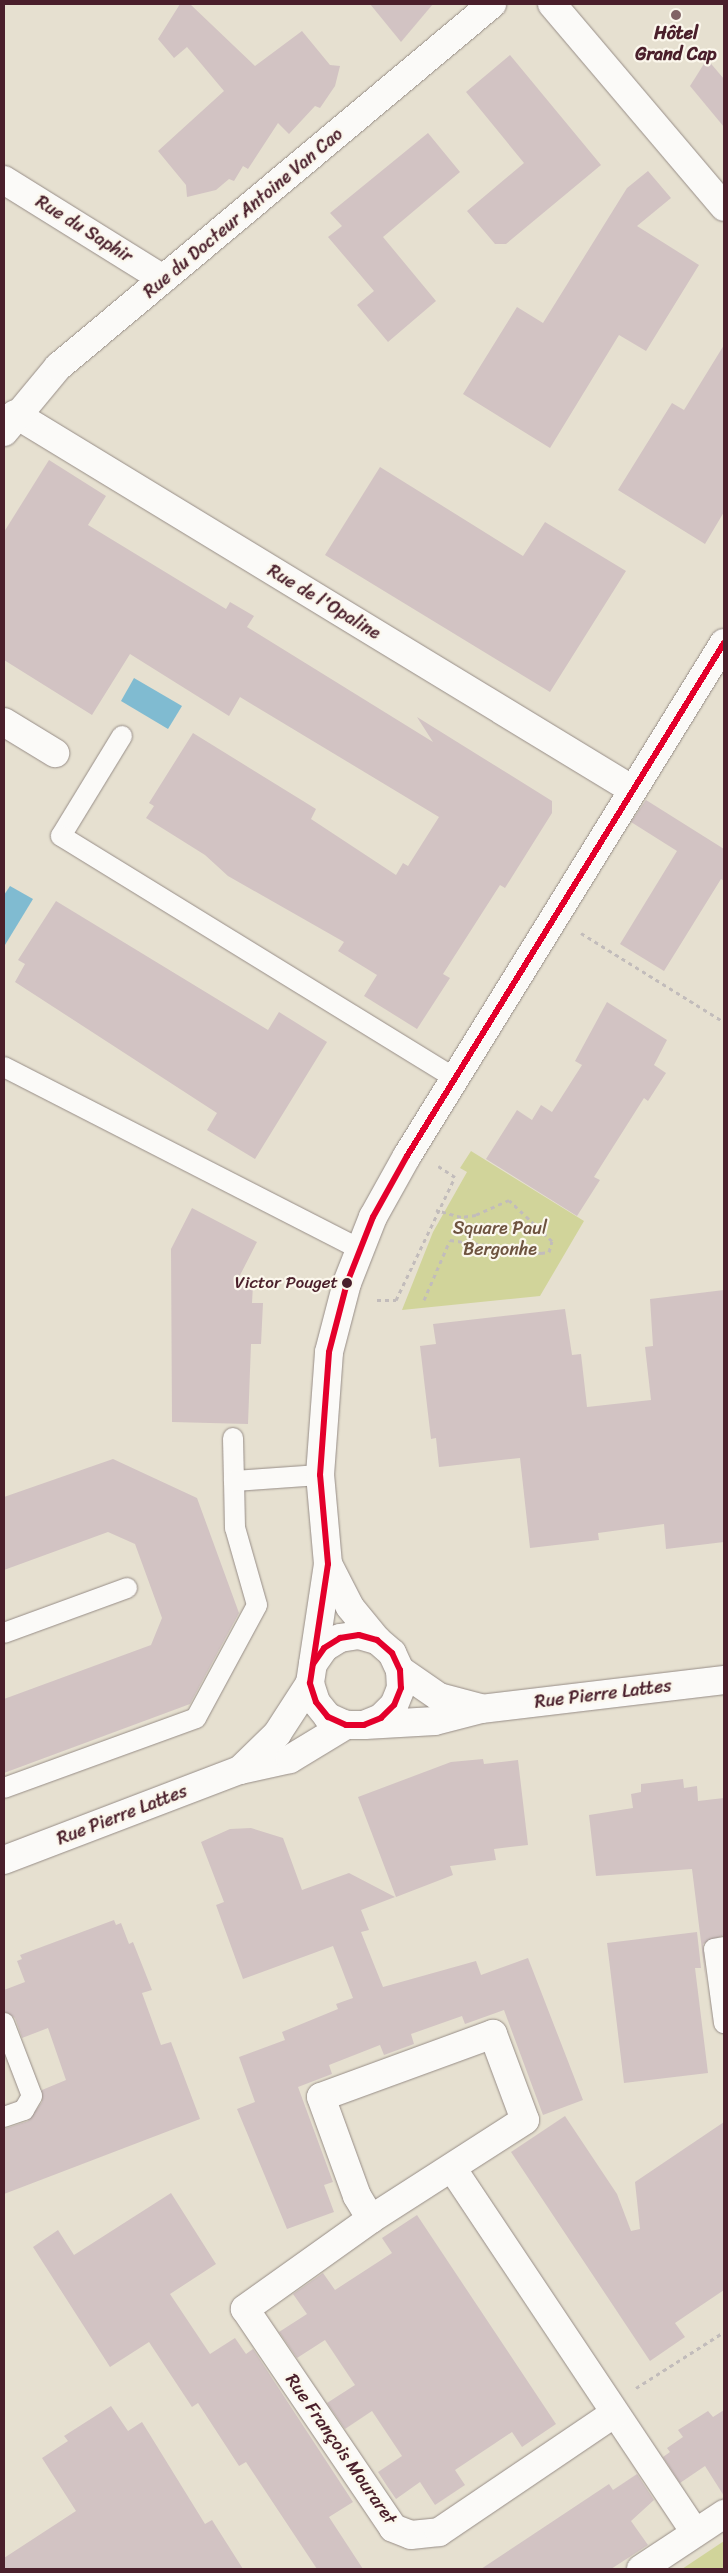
<!DOCTYPE html>
<meta charset="utf-8">
<style>
body{margin:0}
#map{position:relative;width:728px;height:2573px;overflow:hidden;background:#e6e0d0;font-family:Sriracha,sans-serif}
div>[style]{position:absolute}
.green>*{inset:0;background:#d1d49a}
.water>*{inset:0;background:#80bbd1}
.building>*{inset:0;background:#d2c3c3}
.path>*{height:3px;margin-top:-1.5px;transform-origin:0;background:repeating-linear-gradient(90deg,#c2bcbb 0 4px,transparent 0 8px)}
.roads{filter:drop-shadow(0 0 1px #978d87) drop-shadow(0 0 1px #978d87)}
.service>*{height:20px;margin:-10px;padding:0 10px;transform-origin:10px;border-radius:10px;background:#fbfaf8}
.minor>*{height:28px;margin:-14px;padding:0 14px;transform-origin:14px;border-radius:14px;background:#fbfaf8}
.bus-1>*{height:6px;margin:-3px;padding:0 3px;transform-origin:3px;border-radius:3px;background:#e4002b}
.dots>*{width:14px;height:14px;translate:-50% -50%;box-sizing:border-box;border:2px solid #fbf7ec;border-radius:50%}
span{translate:-50% -50%;white-space:nowrap;text-align:center;line-height:1.15;-webkit-text-stroke:4.5px #fbf7ec;paint-order:stroke}
.bus-label{font-size:17px;color:#4a1f2b}
.right{translate:-100% -50%;text-align:right}
.poi-label{font-size:18px;color:#4a1f2b;font-weight:700}
.street-label{font-size:18px;color:#4a1f2b}
.park-label{font-size:18px;color:#6d533f}
.frame{position:absolute;inset:0;border:5px solid #4a1f2b;pointer-events:none}
</style>
<div id="map">
<div class="green">
<i style="clip-path:polygon(471px 1151px,584px 1221px,540px 1296px,402px 1310px,433px 1232px,467px 1172px,460px 1168px)"></i>
<i style="clip-path:polygon(724px 2541px,724px 2569px,682px 2569px)"></i>
</div>
<div class="water">
<i style="clip-path:polygon(134px 678px,182px 706px,168px 729px,121px 701px)"></i>
<i style="clip-path:polygon(10px 886px,33px 899px,5px 945px,4px 895px)"></i>
</div>
<div class="building">
<i style="clip-path:polygon(180px 4px,190px 4px,255px 66px,302px 31px,330px 65px,340px 66px,335px 86px,320px 108px,315px 106px,289px 134px,278px 123px,248px 169px,243px 166px,234px 181px,229px 179px,216px 190px,187px 197px,186px 185px,158px 151px,224px 91px,187px 47px,174px 58px,158px 39px)"></i>
<i style="clip-path:polygon(370px 4px,433px 4px,401px 42px)"></i>
<i style="clip-path:polygon(510px 55px,601px 165px,506px 244px,495px 244px,467px 211px,524px 163px,466px 92px)"></i>
<i style="clip-path:polygon(707px 59px,724px 79px,724px 127px,690px 86px)"></i>
<i style="clip-path:polygon(428px 133px,460px 172px,383px 237px,436px 301px,388px 342px,357px 305px,374px 291px,328px 237px,342px 226px,330px 213px)"></i>
<i style="clip-path:polygon(648px 171px,671px 198px,637px 226px,699px 265px,646px 351px,619px 335px,550px 448px,463px 394px,517px 307px,543px 323px,627px 188px)"></i>
<i style="clip-path:polygon(724px 345px,724px 512px,705px 544px,618px 490px,672px 403px,684px 410px)"></i>
<i style="clip-path:polygon(49px 460px,106px 496px,88px 525px,226px 609px,230px 602px,254px 616px,247px 627px,433px 742px,417px 717px,552px 801px,552px 813px,505px 888px,500px 885px,443px 974px,450px 978px,417px 1029px,364px 996px,377px 975px,338px 951px,344px 942px,228px 876px,205px 855px,146px 818px,154px 806px,149px 803px,193px 733px,316px 809px,311px 819px,396px 875px,403px 863px,408px 866px,439px 817px,240px 697px,229px 716px,130px 654px,92px 715px,4px 660px,4px 532px)"></i>
<i style="clip-path:polygon(380px 467px,523px 556px,545px 522px,626px 571px,550px 692px,325px 555px)"></i>
<i style="clip-path:polygon(646px 800px,724px 849px,724px 881px,721px 879px,664px 971px,620px 944px,677px 851px,631px 822px)"></i>
<i style="clip-path:polygon(56px 901px,268px 1030px,279px 1012px,327px 1042px,255px 1159px,207px 1130px,217px 1113px,15px 982px,25px 964px,18px 960px)"></i>
<i style="clip-path:polygon(607px 1002px,667px 1040px,654px 1065px,666px 1073px,648px 1101px,644px 1098px,594px 1177px,600px 1180px,577px 1216px,486px 1159px,517px 1110px,532px 1120px,541px 1105px,552px 1112px,582px 1065px,575px 1061px)"></i>
<i style="clip-path:polygon(192px 1208px,257px 1242px,235px 1285px,253px 1285px,252px 1303px,263px 1303px,261px 1344px,251px 1344px,248px 1424px,172px 1422px,171px 1249px)"></i>
<i style="clip-path:polygon(724px 1290px,724px 1542px,666px 1549px,664px 1524px,598px 1533px,599px 1540px,530px 1548px,520px 1458px,439px 1467px,436px 1438px,431px 1439px,420px 1346px,436px 1344px,433px 1324px,565px 1309px,572px 1355px,581px 1354px,587px 1407px,651px 1400px,645px 1347px,653px 1346px,650px 1299px)"></i>
<i style="clip-path:polygon(113px 1459px,197px 1498px,239px 1613px,190px 1704px,4px 1773px,4px 1699px,151px 1645px,162px 1618px,135px 1544px,108px 1532px,4px 1570px,4px 1497px)"></i>
<i style="clip-path:polygon(483px 1759px,484px 1764px,518px 1760px,528px 1845px,494px 1849px,496px 1860px,450px 1866px,453px 1875px,396px 1897px,358px 1797px,451px 1762px)"></i>
<i style="clip-path:polygon(683px 1779px,684px 1788px,697px 1786px,698px 1801px,724px 1798px,724px 1935px,703px 1944px,706px 1982px,692px 1869px,596px 1876px,589px 1815px,633px 1808px,631px 1794px,641px 1792px,641px 1784px)"></i>
<i style="clip-path:polygon(251px 1828px,283px 1838px,302px 1890px,349px 1873px,395px 1897px,361px 1910px,369px 1930px,361px 1932px,383px 1987px,476px 1961px,481px 1975px,528px 1958px,583px 2100px,543px 2115px,504px 2010px,465px 2024px,462px 2016px,411px 2034px,414px 2044px,384px 2055px,380px 2045px,329px 2065px,332px 2074px,298px 2087px,333px 2182px,324px 2185px,334px 2212px,287px 2229px,237px 2109px,255px 2102px,239px 2057px,285px 2040px,282px 2032px,338px 2009px,336px 2004px,353px 1998px,333px 1946px,243px 1979px,216px 1905px,224px 1902px,201px 1842px,230px 1829px)"></i>
<i style="clip-path:polygon(114px 1920px,116px 1925px,121px 1923px,129px 1944px,133px 1942px,152px 1990px,142px 1993px,161px 2045px,171px 2042px,200px 2119px,4px 2194px,4px 2129px,28px 2121px,42px 2102px,42px 2090px,66px 2080px,48px 2028px,22px 2038px,15px 2018px,4px 2011px,4px 1990px,25px 1982px,17px 1961px,22px 1959px,20px 1955px)"></i>
<i style="clip-path:polygon(697px 1932px,701px 1968px,695px 1968px,708px 2073px,624px 2083px,607px 1943px)"></i>
<i style="clip-path:polygon(565px 2116px,617px 2194px,631px 2231px,640px 2229px,635px 2182px,724px 2122px,724px 2290px,675px 2323px,685px 2337px,650px 2361px,511px 2152px)"></i>
<i style="clip-path:polygon(171px 2193px,216px 2264px,170px 2294px,210px 2354px,235px 2338px,246px 2354px,253px 2349px,353px 2502px,329px 2517px,363px 2569px,317px 2569px,246px 2462px,239px 2466px,198px 2403px,192px 2407px,149px 2342px,110px 2367px,33px 2247px,58px 2230px,74px 2255px)"></i>
<i style="clip-path:polygon(417px 2215px,556px 2424px,522px 2447px,512px 2432px,455px 2470px,465px 2485px,435px 2505px,420px 2482px,396px 2499px,387px 2486px,378px 2472px,402px 2456px,372px 2411px,345px 2429px,327px 2403px,355px 2385px,325px 2340px,297px 2358px,279px 2332px,307px 2314px,293px 2294px,323px 2273px,335px 2290px,392px 2253px,382px 2238px)"></i>
<i style="clip-path:polygon(111px 2406px,128px 2431px,142px 2422px,205px 2524px,212px 2520px,243px 2569px,4px 2569px,4px 2558px,76px 2511px,42px 2458px,68px 2441px,64px 2436px)"></i>
<i style="clip-path:polygon(724px 2410px,724px 2496px,705px 2466px,680px 2483px,663px 2457px,670px 2452px,667px 2448px,683px 2437px,678px 2430px,708px 2411px,713px 2417px)"></i>
<i style="clip-path:polygon(637px 2474px,654px 2500px,631px 2521px,648px 2545px,611px 2569px,481px 2569px,609px 2484px,613px 2490px)"></i>
</div>
<div class="path">
<i style="left:581px;top:933px;width:168px;rotate:31.9deg"></i>
<i style="left:377px;top:1300px;width:19px"></i>
<i style="left:396px;top:1300px;width:136px;rotate:-64.4deg"></i>
<i style="left:455px;top:1177px;width:20px;rotate:-147deg"></i>
<i style="left:424px;top:1300px;width:65px;rotate:-66.6deg"></i>
<i style="left:450px;top:1240px;width:92px;rotate:8.1deg"></i>
<i style="left:541px;top:1253px;width:8px;rotate:-7deg"></i>
<i style="left:549px;top:1252px;width:11px;rotate:-75deg"></i>
<i style="left:552px;top:1241px;width:59px;rotate:-136.4deg"></i>
<i style="left:509px;top:1200px;width:36px;rotate:156deg"></i>
<i style="left:476px;top:1215px;width:15px;rotate:172deg"></i>
<i style="left:461px;top:1217px;width:26px;rotate:-164deg"></i>
<i style="left:636px;top:2388px;width:104px;rotate:-32.5deg"></i>
</div>
<div class="roads">
<div class="service">
<i style="left:122px;top:736px;width:117px;rotate:121.4deg"></i>
<i style="left:61px;top:836px;width:462px;rotate:31.6deg"></i>
<i style="left:4px;top:1067px;width:401px;rotate:27.1deg"></i>
<i style="left:233px;top:1438px;width:43px;rotate:88.7deg"></i>
<i style="left:4px;top:1633px;width:131px;rotate:-20.1deg"></i>
<i style="left:4px;top:1788px;width:204px;rotate:-20deg"></i>
<i style="left:196px;top:1718px;width:128px;rotate:-61.6deg"></i>
<i style="left:257px;top:1605px;width:80px;rotate:-105.9deg"></i>
<i style="left:235px;top:1528px;width:47px;rotate:-91.2deg"></i>
<i style="left:234px;top:1481px;width:86px;rotate:-4deg"></i>
<i style="left:724px;top:1947px;width:10px;rotate:169deg"></i>
<i style="left:714px;top:1949px;width:75px;rotate:82.3deg"></i>
<i style="left:4px;top:2023px;width:78px;rotate:69deg"></i>
<i style="left:32px;top:2096px;width:16px;rotate:120deg"></i>
<i style="left:24px;top:2110px;width:21px;rotate:161deg"></i>
</div>
<div class="minor">
<i style="left:552px;top:4px;width:266px;rotate:49.7deg"></i>
<i style="left:4px;top:180px;width:187px;rotate:31.9deg"></i>
<i style="left:15px;top:414px;width:723px;rotate:31.32deg"></i>
<i style="left:4px;top:432px;width:85px;rotate:-50.3deg"></i>
<i style="left:58px;top:367px;width:566px;rotate:-39.91deg"></i>
<i style="left:4px;top:722px;width:60px;rotate:31.3deg"></i>
<i style="left:328px;top:1564px;width:48px;rotate:62.9deg"></i>
<i style="left:350px;top:1607px;width:43px;rotate:50.7deg"></i>
<i style="left:313px;top:1664px;width:19px;rotate:-55deg"></i>
<i style="left:324px;top:1648px;width:19px;rotate:-32deg"></i>
<i style="left:340px;top:1638px;width:19px;rotate:-9deg"></i>
<i style="left:359px;top:1635px;width:19px;rotate:16deg"></i>
<i style="left:377px;top:1640px;width:20px;rotate:41deg"></i>
<i style="left:392px;top:1653px;width:19px;rotate:65deg"></i>
<i style="left:400px;top:1670px;width:18px;rotate:87deg"></i>
<i style="left:401px;top:1688px;width:18px;rotate:112deg"></i>
<i style="left:394px;top:1705px;width:18px;rotate:135deg"></i>
<i style="left:381px;top:1718px;width:18px;rotate:158deg"></i>
<i style="left:364px;top:1725px;width:18px;rotate:180deg"></i>
<i style="left:346px;top:1725px;width:20px;rotate:-156deg"></i>
<i style="left:328px;top:1717px;width:19px;rotate:-129deg"></i>
<i style="left:316px;top:1702px;width:20px;rotate:-108deg"></i>
<i style="left:310px;top:1683px;width:120px;rotate:-81.4deg"></i>
<i style="left:328px;top:1564px;width:89px;rotate:-95.1deg"></i>
<i style="left:320px;top:1475px;width:123px;rotate:-85.8deg"></i>
<i style="left:329px;top:1352px;width:71px;rotate:-75.4deg"></i>
<i style="left:347px;top:1283px;width:71px;rotate:-68.5deg"></i>
<i style="left:373px;top:1217px;width:70px;rotate:-60.9deg"></i>
<i style="left:407px;top:1156px;width:603px;rotate:-58.29deg"></i>
<i style="left:400px;top:1670px;width:47px;rotate:34.7deg"></i>
<i style="left:439px;top:1697px;width:42px;rotate:15deg"></i>
<i style="left:365px;top:1725px;width:70px;rotate:-3.3deg"></i>
<i style="left:435px;top:1721px;width:48px;rotate:-14.6deg"></i>
<i style="left:481px;top:1709px;width:245px;rotate:-6.8deg"></i>
<i style="left:240px;top:1770px;width:52px;rotate:-44.2deg"></i>
<i style="left:277px;top:1734px;width:61px;rotate:-57.1deg"></i>
<i style="left:4px;top:1860px;width:253px;rotate:-20.9deg"></i>
<i style="left:240px;top:1770px;width:51px;rotate:-12.4deg"></i>
<i style="left:290px;top:1759px;width:66px;rotate:-31.3deg"></i>
<i style="left:452px;top:2168px;width:438px;rotate:56.3deg"></i>
<i style="left:371px;top:2219px;width:183px;rotate:-32.7deg"></i>
<i style="left:525px;top:2120px;width:92px;rotate:-110.4deg"></i>
<i style="left:493px;top:2034px;width:183px;rotate:159.9deg"></i>
<i style="left:321px;top:2097px;width:105px;rotate:70deg"></i>
<i style="left:357px;top:2196px;width:27px;rotate:59deg"></i>
<i style="left:371px;top:2219px;width:155px;rotate:144.5deg"></i>
<i style="left:245px;top:2309px;width:264px;rotate:55.9deg"></i>
<i style="left:393px;top:2528px;width:19px;rotate:21deg"></i>
<i style="left:411px;top:2535px;width:28px;rotate:-6deg"></i>
<i style="left:439px;top:2532px;width:212px;rotate:-34.1deg"></i>
<i style="left:641px;top:2569px;width:100px;rotate:-33.5deg"></i>
</div>
</div>
<div class="bus-1">
<i style="left:313px;top:1664px;width:19px;rotate:-55deg"></i>
<i style="left:324px;top:1648px;width:19px;rotate:-32deg"></i>
<i style="left:340px;top:1638px;width:19px;rotate:-9deg"></i>
<i style="left:359px;top:1635px;width:19px;rotate:16deg"></i>
<i style="left:377px;top:1640px;width:20px;rotate:41deg"></i>
<i style="left:392px;top:1653px;width:19px;rotate:65deg"></i>
<i style="left:400px;top:1670px;width:18px;rotate:87deg"></i>
<i style="left:401px;top:1688px;width:18px;rotate:112deg"></i>
<i style="left:394px;top:1705px;width:18px;rotate:135deg"></i>
<i style="left:381px;top:1718px;width:18px;rotate:158deg"></i>
<i style="left:364px;top:1725px;width:18px;rotate:180deg"></i>
<i style="left:346px;top:1725px;width:20px;rotate:-156deg"></i>
<i style="left:328px;top:1717px;width:19px;rotate:-129deg"></i>
<i style="left:316px;top:1702px;width:20px;rotate:-108deg"></i>
<i style="left:310px;top:1683px;width:120px;rotate:-81.4deg"></i>
<i style="left:328px;top:1564px;width:89px;rotate:-95.1deg"></i>
<i style="left:320px;top:1475px;width:123px;rotate:-85.8deg"></i>
<i style="left:329px;top:1352px;width:71px;rotate:-75.4deg"></i>
<i style="left:347px;top:1283px;width:71px;rotate:-68.5deg"></i>
<i style="left:373px;top:1217px;width:70px;rotate:-60.9deg"></i>
<i style="left:407px;top:1156px;width:603px;rotate:-58.29deg"></i>
</div>
<div class="dots">
<i style="left:676px;top:15px;background:#816365"></i>
<i style="left:347px;top:1283px;background:#4a1f2b"></i>
</div>
<div class="bus-label">
<span class="right" style="left:338px;top:1283px">Victor Pouget</span>
</div>
<div class="poi-label">
<span style="left:676px;top:44px">Hôtel<br>Grand Cap</span>
</div>
<div class="street-label">
<span style="left:243px;top:213px;rotate:-40deg">Rue du Docteur Antoine Van Cao</span>
<span style="left:84px;top:229px;rotate:32deg">Rue du Saphir</span>
<span style="left:324px;top:602px;rotate:31deg">Rue de l'Opaline</span>
<span style="left:603px;top:1694px;rotate:-7deg">Rue Pierre Lattes</span>
<span style="left:122px;top:1815px;rotate:-21deg">Rue Pierre Lattes</span>
<span style="left:341px;top:2449px;rotate:55deg">Rue François Mouraret</span>
</div>
<div class="park-label">
<span style="left:500px;top:1239px">Square Paul<br>Bergonhe</span>
</div>
<div class="frame"></div>
</div>
